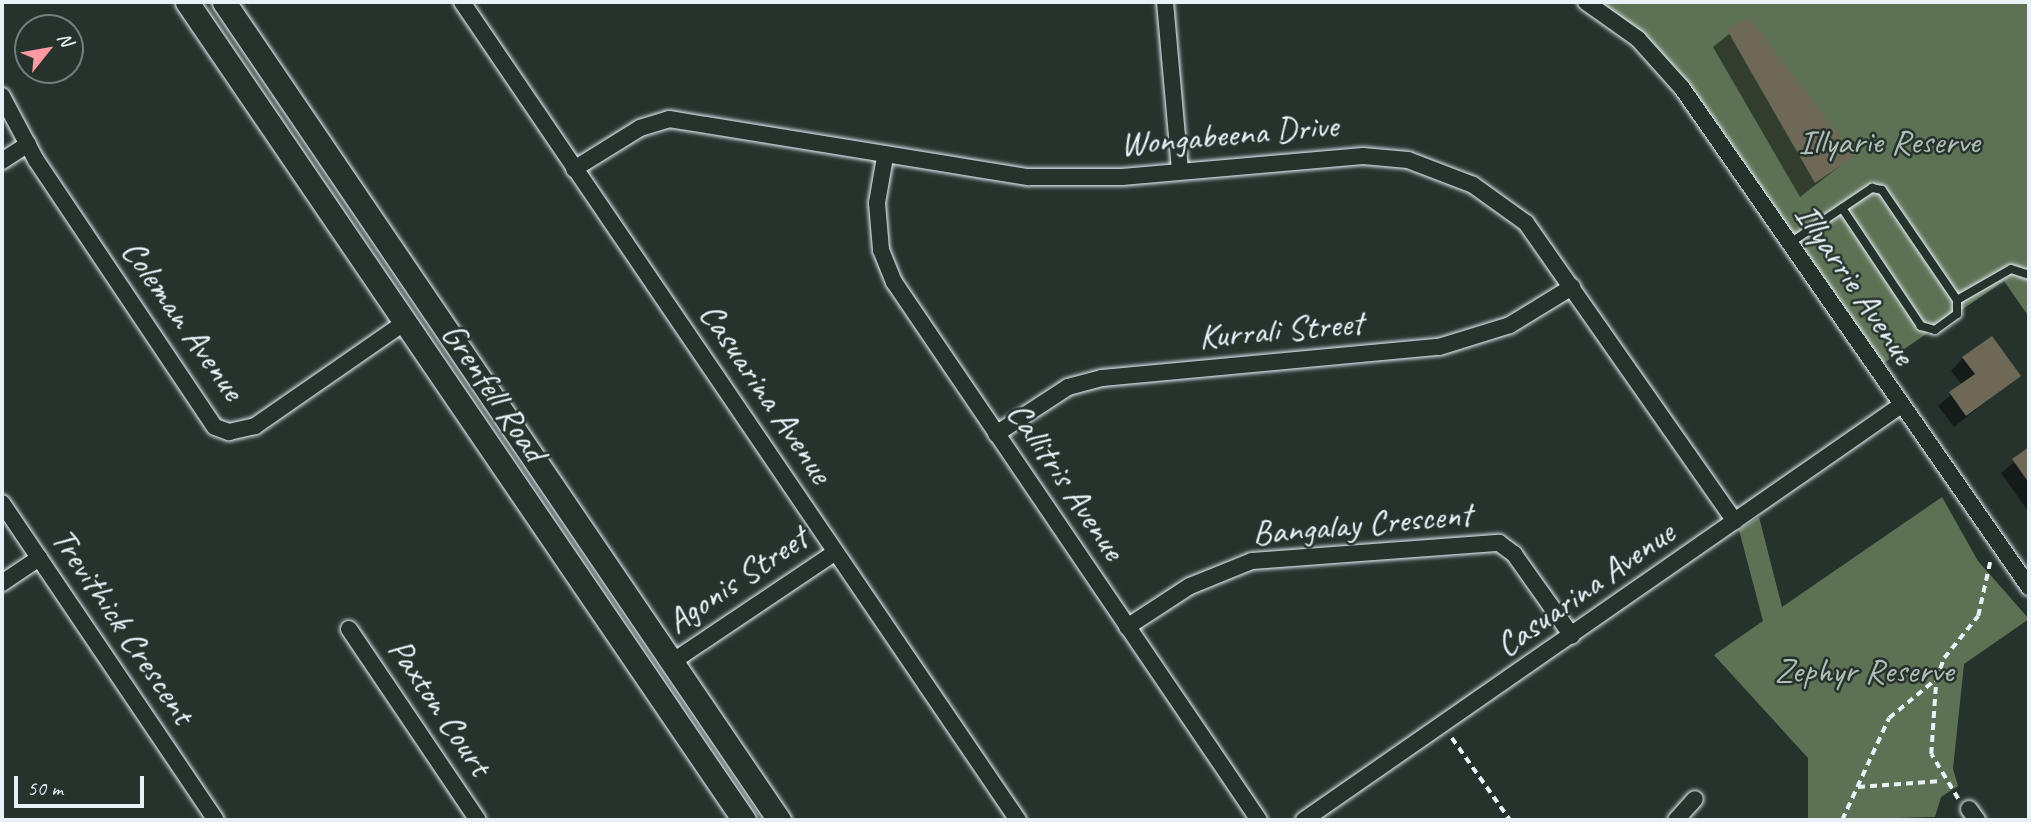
<!DOCTYPE html>
<style>
body{margin:0}
#map{position:relative;width:2031px;height:822px;overflow:hidden;background:#26332d;font-family:Caveat,sans-serif}
div>[style]{position:absolute}
.green>*{inset:0;background:#5d7255}
.shadow>*{inset:0;background:#0007}
.building>*{inset:0;background:#6e6856}
.path>*{height:3.5px;margin-top:-1.75px;transform-origin:0;background:repeating-linear-gradient(90deg,#e8f1f8 0 7px,transparent 0 12px)}
.roads{filter:drop-shadow(0 0 2px #e8f1f8) drop-shadow(0 0 2px #e8f1f8)}
.service>*{height:8px;margin:-4px;padding:0 4px;transform-origin:4px;border-radius:4px;background:#26332d}
.minor>*{height:16px;margin:-8px;padding:0 8px;transform-origin:8px;border-radius:8px;background:#26332d}
.secondary>*{height:23px;margin:-11.5px;padding:0 11.5px;transform-origin:11.5px;border-radius:11.5px;background:#26332d}
span{translate:-50% -50%;white-space:nowrap;text-align:center;line-height:1.15;-webkit-text-stroke:5px #26332d;paint-order:stroke}
.street-label{font-size:35px;color:#e8f1f8}
.park-label{font-size:35px;color:#b0beb7}
.frame{position:absolute;inset:0;border:4px solid #e8f1f8;pointer-events:none}
.north{position:absolute;left:14px;top:14px;width:70px;height:70px;box-sizing:border-box;background:#26332d;border:2px solid #747f7e;border-radius:50%;rotate:59deg;font-size:19px;font-weight:700;line-height:28px;text-align:center;color:#e8f1f8}
.north::after{content:'';display:block;margin:auto;width:24px;height:32px;background:#ff9aa2;clip-path:polygon(50% 0,100% 100%,50% 72%,0 100%)}
.scale{position:absolute;left:14px;top:776px;width:130px;height:32px;box-sizing:border-box;border:4px solid #e8f1f8;border-top:0;padding-left:9px;font-size:21px;line-height:24px;white-space:nowrap;color:#e8f1f8;-webkit-text-stroke:5px #26332d;paint-order:stroke}
</style>
<div id="map">
<div class="green">
<i style="clip-path:polygon(1586px 2px,2029px 2px,2029px 317px,2004px 281px,1875px 369px,1682px 88px)"></i>
<i style="clip-path:polygon(1942px 497px,1978px 561px,2029px 619px,1964px 664px,1953px 769px,1958px 786px,1941px 797px,1935px 817px,1808px 820px,1808px 758px,1714px 655px,1763px 621px,1739px 530px,1759px 517px,1782px 607px)"></i>
</div>
<div class="shadow">
<i style="clip-path:polygon(1748px 19px,1853px 156px,1800px 197px,1713px 47px)"></i>
<i style="clip-path:polygon(1963px 358px,2019px 376px,1954px 427px,1938px 406px,1962px 385px,1951px 371px)"></i>
<i style="clip-path:polygon(2029px 450px,2029px 510px,2028px 511px,2001px 473px)"></i>
</div>
<div class="building">
<i style="clip-path:polygon(1749px 17px,1855px 156px,1815px 183px,1727px 30px)"></i>
<i style="clip-path:polygon(1992px 336px,2021px 376px,1966px 416px,1949px 392px,1975px 374px,1962px 357px)"></i>
<i style="clip-path:polygon(2029px 447px,2029px 483px,2012px 459px)"></i>
</div>
<div class="path">
<i style="left:1452px;top:738px;width:100px;rotate:54.7deg"></i>
<i style="left:1858px;top:787px;width:84px;rotate:-4.1deg"></i>
<i style="left:1958px;top:799px;width:52px;rotate:-121deg"></i>
<i style="left:1931px;top:754px;width:74px;rotate:-86.1deg"></i>
<i style="left:1936px;top:680px;width:23px;rotate:-70deg"></i>
<i style="left:1944px;top:658px;width:54px;rotate:-51deg"></i>
<i style="left:1978px;top:616px;width:55px;rotate:-77.5deg"></i>
<i style="left:1842px;top:820px;width:112px;rotate:-65.3deg"></i>
<i style="left:1889px;top:718px;width:60px;rotate:-39.6deg"></i>
</div>
<div class="roads">
<div class="service">
<i style="left:1790px;top:243px;width:99px;rotate:-33.9deg"></i>
<i style="left:1872px;top:188px;width:10px;rotate:11deg"></i>
<i style="left:1882px;top:190px;width:133px;rotate:55.7deg"></i>
<i style="left:1957px;top:300px;width:14px;rotate:90deg"></i>
<i style="left:1957px;top:314px;width:27px;rotate:144deg"></i>
<i style="left:1935px;top:330px;width:15px;rotate:-164deg"></i>
<i style="left:1921px;top:326px;width:142px;rotate:-123.8deg"></i>
<i style="left:1957px;top:300px;width:62px;rotate:-29.9deg"></i>
<i style="left:2011px;top:269px;width:19px;rotate:18deg"></i>
</div>
<div class="minor">
<i style="left:462px;top:2px;width:989px;rotate:55.8deg"></i>
<i style="left:1165px;top:2px;width:170px;rotate:84.9deg"></i>
<i style="left:1586px;top:2px;width:64px;rotate:35.4deg"></i>
<i style="left:1638px;top:39px;width:66px;rotate:48.1deg"></i>
<i style="left:1682px;top:88px;width:608px;rotate:55.19deg"></i>
<i style="left:2px;top:96px;width:72px;rotate:62deg"></i>
<i style="left:36px;top:160px;width:321px;rotate:56.2deg"></i>
<i style="left:215px;top:427px;width:15px;rotate:20deg"></i>
<i style="left:229px;top:432px;width:27px;rotate:-13deg"></i>
<i style="left:255px;top:426px;width:183px;rotate:-34.7deg"></i>
<i style="left:885px;top:157px;width:47px;rotate:99.9deg"></i>
<i style="left:877px;top:203px;width:47px;rotate:85.1deg"></i>
<i style="left:881px;top:250px;width:35px;rotate:68deg"></i>
<i style="left:894px;top:282px;width:650px;rotate:55.85deg"></i>
<i style="left:2px;top:161px;width:31px;rotate:-33deg"></i>
<i style="left:574px;top:169px;width:78px;rotate:-31.8deg"></i>
<i style="left:640px;top:128px;width:30px;rotate:-17deg"></i>
<i style="left:669px;top:119px;width:365px;rotate:9.2deg"></i>
<i style="left:1029px;top:177px;width:93px"></i>
<i style="left:1122px;top:177px;width:242px;rotate:-5deg"></i>
<i style="left:1363px;top:156px;width:45px;rotate:5.1deg"></i>
<i style="left:1408px;top:160px;width:70px;rotate:21deg"></i>
<i style="left:1473px;top:185px;width:65px;rotate:35.6deg"></i>
<i style="left:1526px;top:223px;width:364px;rotate:55deg"></i>
<i style="left:996px;top:434px;width:86px;rotate:-33.1deg"></i>
<i style="left:1068px;top:387px;width:35px;rotate:-15deg"></i>
<i style="left:1102px;top:378px;width:338px;rotate:-5.3deg"></i>
<i style="left:1439px;top:347px;width:74px;rotate:-17.2deg"></i>
<i style="left:1510px;top:325px;width:73px;rotate:-31.5deg"></i>
<i style="left:2px;top:503px;width:382px;rotate:56deg"></i>
<i style="left:2px;top:583px;width:45px;rotate:-34deg"></i>
<i style="left:1127px;top:627px;width:75px;rotate:-33.1deg"></i>
<i style="left:1190px;top:586px;width:67px;rotate:-22deg"></i>
<i style="left:1252px;top:561px;width:248px;rotate:-4.2deg"></i>
<i style="left:1499px;top:543px;width:19px;rotate:36deg"></i>
<i style="left:1514px;top:554px;width:100px;rotate:54.7deg"></i>
<i style="left:349px;top:629px;width:230px;rotate:56deg"></i>
<i style="left:672px;top:662px;width:197px;rotate:-33.9deg"></i>
<i style="left:1969px;top:809px;width:14px;rotate:54deg"></i>
<i style="left:1304px;top:820px;width:726px;rotate:-34.79deg"></i>
<i style="left:1676px;top:820px;width:28px;rotate:-48deg"></i>
</div>
<div class="secondary">
<i style="left:187px;top:2px;width:990px;rotate:55.75deg"></i>
<i style="left:224px;top:2px;width:989px;rotate:55.84deg"></i>
</div>
</div>
<div class="street-label">
<span style="left:1229px;top:135px;rotate:-5deg">Wongabeena Drive</span>
<span style="left:1855px;top:284px;rotate:56deg">Illyarrie Avenue</span>
<span style="left:183px;top:320px;rotate:55deg">Coleman Avenue</span>
<span style="left:1281px;top:330px;rotate:-5deg">Kurrali Street</span>
<span style="left:494px;top:392px;rotate:56deg">Grenfell Road</span>
<span style="left:766px;top:393px;rotate:56deg">Casuarina Avenue</span>
<span style="left:1066px;top:481px;rotate:56deg">Callitris Avenue</span>
<span style="left:1362px;top:524px;rotate:-5deg">Bangalay Crescent</span>
<span style="left:737px;top:580px;rotate:-34deg">Agonis Street</span>
<span style="left:1585px;top:589px;rotate:-35deg">Casuarina Avenue</span>
<span style="left:123px;top:626px;rotate:56deg">Trevithick Crescent</span>
<span style="left:440px;top:707px;rotate:56deg">Paxton Court</span>
</div>
<div class="park-label">
<span style="left:1889px;top:142px">Illyarie Reserve</span>
<span style="left:1864px;top:671px">Zephyr Reserve</span>
</div>
<div class="frame"></div>
<div class="north">N</div>
<div class="scale">50 m</div>
</div>
